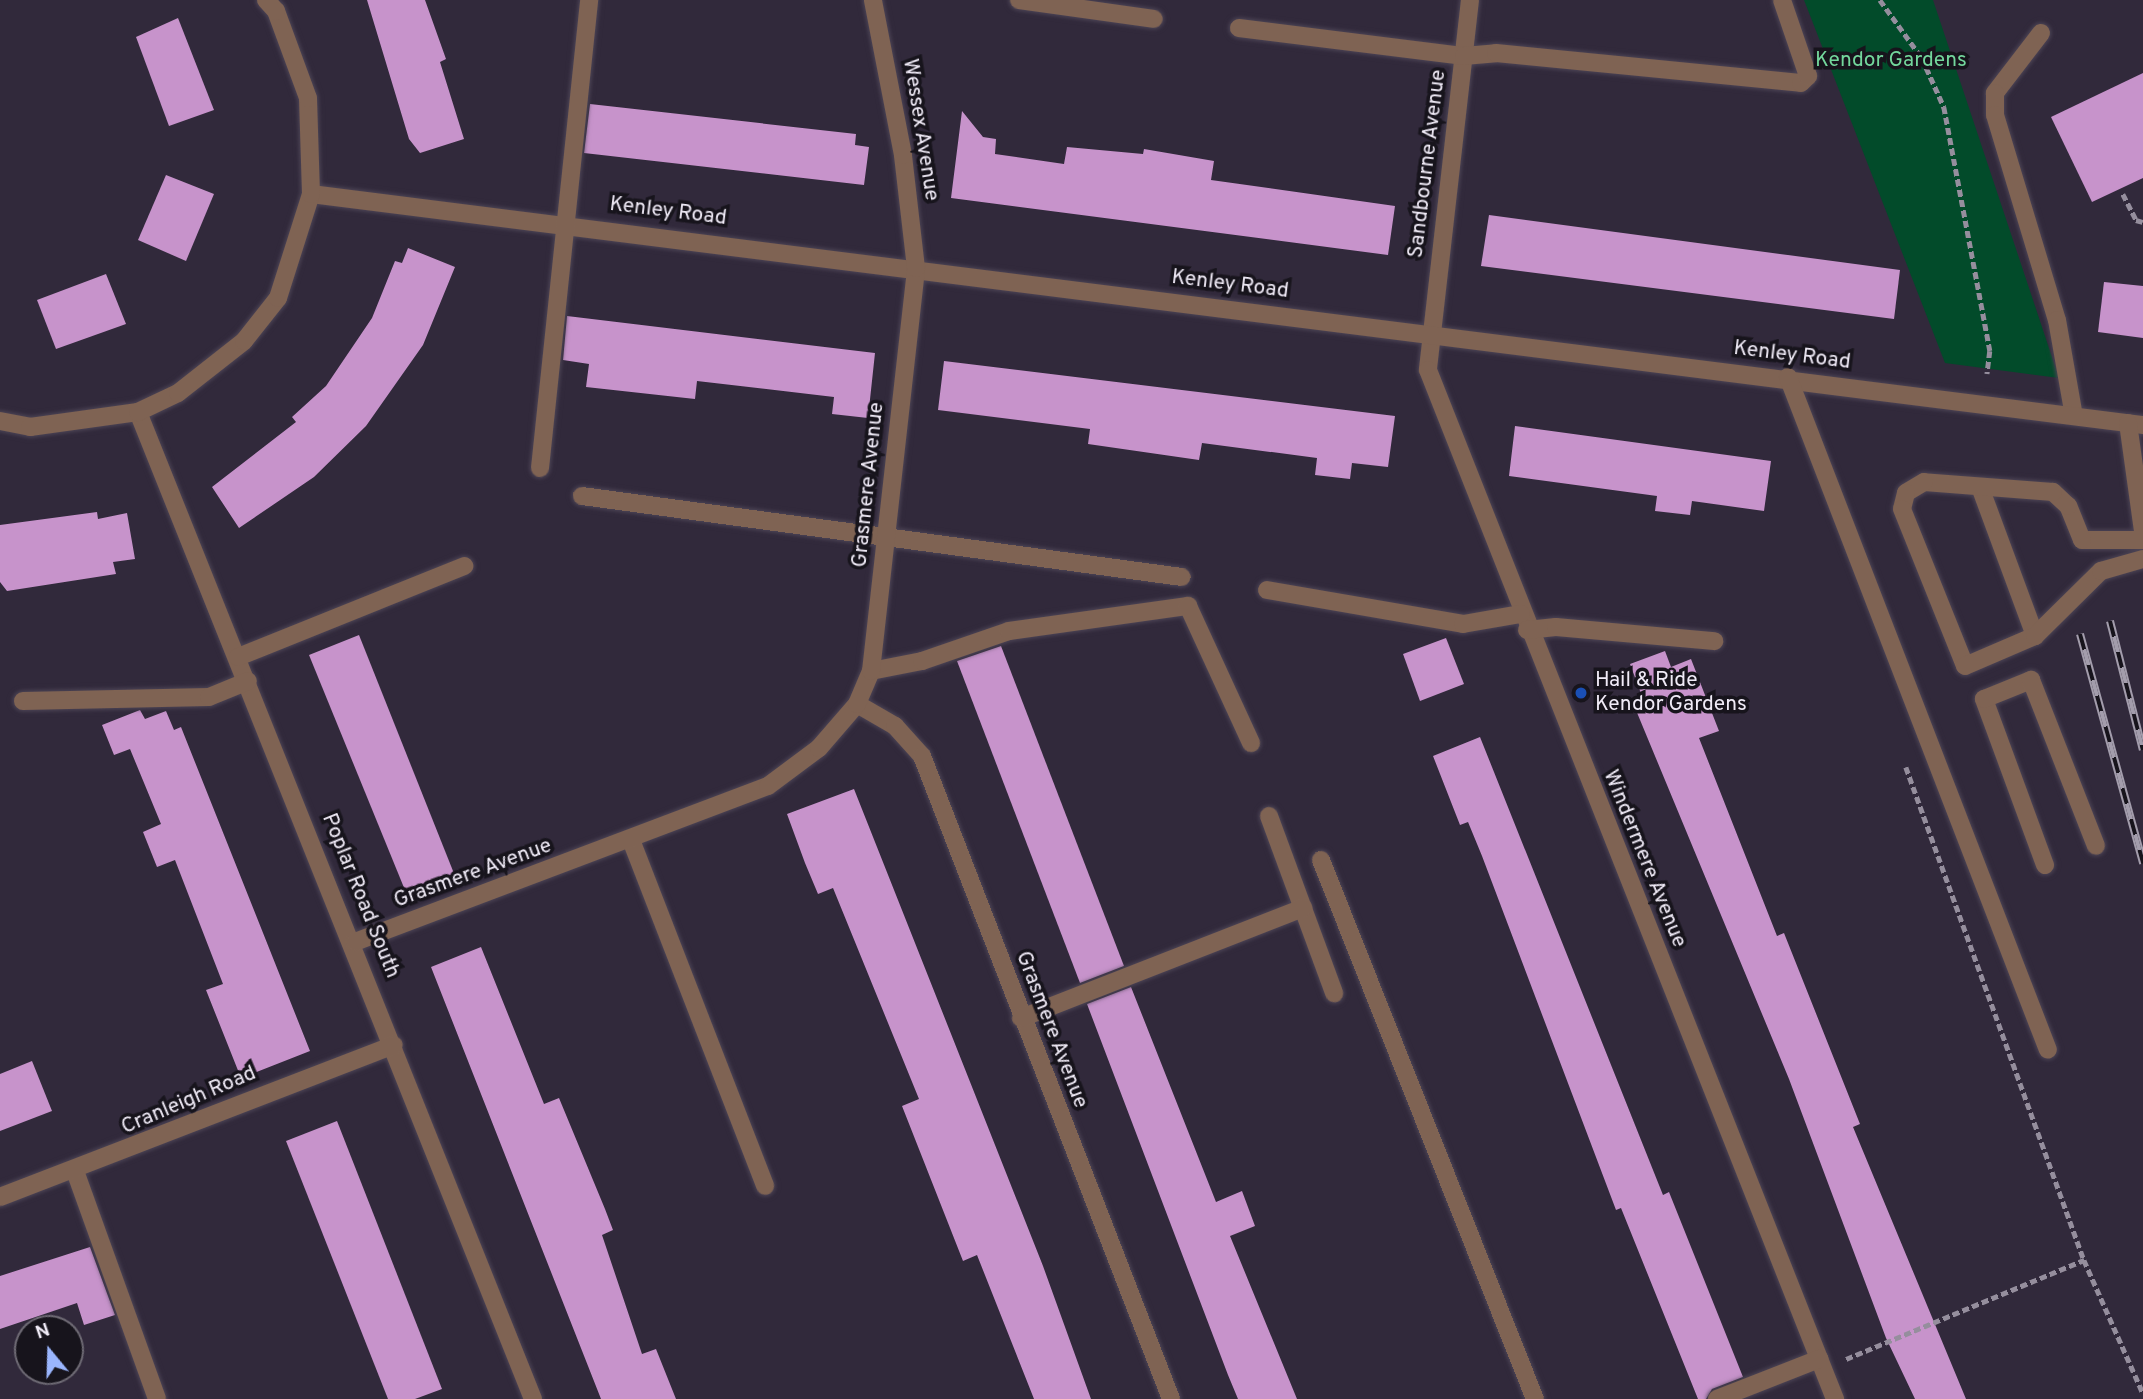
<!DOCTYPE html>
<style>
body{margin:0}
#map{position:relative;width:2143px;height:1399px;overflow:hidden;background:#31293b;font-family:Overpass,sans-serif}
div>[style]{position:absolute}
.green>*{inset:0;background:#024b2a}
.building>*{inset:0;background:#c793cb}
.path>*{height:4.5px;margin-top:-2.25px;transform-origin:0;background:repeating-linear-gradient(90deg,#958e9d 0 7px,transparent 0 10.5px)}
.roads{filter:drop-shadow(0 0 2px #4c4455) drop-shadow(0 0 2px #4c4455)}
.minor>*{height:18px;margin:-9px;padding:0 9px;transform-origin:9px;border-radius:9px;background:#7f6353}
.rail>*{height:8px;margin-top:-4px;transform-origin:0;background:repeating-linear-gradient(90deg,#17141c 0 16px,#a39dac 0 32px);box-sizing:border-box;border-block:2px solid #a39dac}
.dots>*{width:19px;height:19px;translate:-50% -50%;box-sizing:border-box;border:4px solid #17141c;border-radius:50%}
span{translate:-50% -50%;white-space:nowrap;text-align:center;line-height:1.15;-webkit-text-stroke:7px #17141c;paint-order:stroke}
.park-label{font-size:21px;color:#73d79c}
.street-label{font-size:21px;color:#f0ebf7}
.poi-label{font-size:21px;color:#f0ebf7}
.left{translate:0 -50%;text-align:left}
.north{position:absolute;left:14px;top:1315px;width:70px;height:70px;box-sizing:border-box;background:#17141c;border:2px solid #6e6a74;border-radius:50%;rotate:341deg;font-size:19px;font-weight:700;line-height:28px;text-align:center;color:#f0ebf7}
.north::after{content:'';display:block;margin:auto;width:24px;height:32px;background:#9ab5fd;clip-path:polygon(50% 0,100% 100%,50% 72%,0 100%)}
</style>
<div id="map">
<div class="green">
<i style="clip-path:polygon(1804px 0,1933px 0,2059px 378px,1945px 363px)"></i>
</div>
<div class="building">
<i style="clip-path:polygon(367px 0,425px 0,446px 59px,440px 62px,464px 139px,420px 153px,409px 139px)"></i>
<i style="clip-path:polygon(178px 18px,214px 110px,169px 126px,136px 37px)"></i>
<i style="clip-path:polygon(2143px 73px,2143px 178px,2092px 202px,2051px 117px)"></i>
<i style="clip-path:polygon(590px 104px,856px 134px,855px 145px,869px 147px,864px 185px,584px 153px)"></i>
<i style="clip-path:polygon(962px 111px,983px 137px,996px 139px,995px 154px,1064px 164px,1067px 147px,1143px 154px,1144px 149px,1214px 161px,1211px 180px,1395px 206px,1388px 255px,951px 198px)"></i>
<i style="clip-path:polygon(166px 175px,214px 194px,186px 261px,138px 240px)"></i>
<i style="clip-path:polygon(1489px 215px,1900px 270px,1894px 319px,1481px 266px)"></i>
<i style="clip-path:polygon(408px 248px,455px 267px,423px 345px,366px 426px,314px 477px,239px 528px,212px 487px,296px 422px,292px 417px,326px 386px,372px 318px,395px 261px,402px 263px)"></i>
<i style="clip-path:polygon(106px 274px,126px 324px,56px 349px,37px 300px)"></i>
<i style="clip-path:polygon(2104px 282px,2143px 286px,2143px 338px,2098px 332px)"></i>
<i style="clip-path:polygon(567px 316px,875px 353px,868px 418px,832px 414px,834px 397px,697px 381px,695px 399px,586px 387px,589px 364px,563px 360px)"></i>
<i style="clip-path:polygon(944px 361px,1395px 416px,1388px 467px,1352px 463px,1350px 479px,1315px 475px,1317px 458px,1202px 443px,1199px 460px,1088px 444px,1090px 429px,938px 410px)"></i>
<i style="clip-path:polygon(1515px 426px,1771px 461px,1764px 511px,1692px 501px,1690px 515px,1655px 511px,1657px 496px,1509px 476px)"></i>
<i style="clip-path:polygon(97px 512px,98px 519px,127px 513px,135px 559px,113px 562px,116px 574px,7px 591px,0 582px,0 525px)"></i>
<i style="clip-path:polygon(359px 635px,455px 876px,407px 895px,309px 655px)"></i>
<i style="clip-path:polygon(1446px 638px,1464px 684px,1420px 701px,1403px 654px)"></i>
<i style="clip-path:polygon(1001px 646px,1124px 966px,1080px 983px,957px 661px)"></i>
<i style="clip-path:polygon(1665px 651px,1671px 667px,1691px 659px,1719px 731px,1699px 738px,1777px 936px,1784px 933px,1860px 1124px,1853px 1127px,1966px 1399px,1915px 1399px,1886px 1338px,1789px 1079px,1633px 703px,1643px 699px,1630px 664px)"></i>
<i style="clip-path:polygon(140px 710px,145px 719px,166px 711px,174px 730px,181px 727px,310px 1051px,241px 1078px,206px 990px,223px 984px,175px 860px,157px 867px,143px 832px,161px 824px,130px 749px,114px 755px,102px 725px)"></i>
<i style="clip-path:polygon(1480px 737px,1663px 1195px,1669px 1192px,1743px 1377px,1712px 1389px,1706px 1399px,1698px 1399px,1621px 1208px,1616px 1210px,1482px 856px,1468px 822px,1460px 825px,1433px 756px)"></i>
<i style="clip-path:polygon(854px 789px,1043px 1266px,1091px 1399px,1034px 1399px,977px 1255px,963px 1261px,902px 1106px,919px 1099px,833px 888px,818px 894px,805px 863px,787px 814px)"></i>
<i style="clip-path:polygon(481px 947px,544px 1104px,559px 1098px,605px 1209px,613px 1230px,602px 1235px,642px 1354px,656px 1349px,676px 1399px,601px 1399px,431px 967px)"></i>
<i style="clip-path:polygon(1131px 987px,1216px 1202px,1242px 1191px,1255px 1226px,1230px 1236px,1297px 1399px,1238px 1399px,1228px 1375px,1087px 1004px)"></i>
<i style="clip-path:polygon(32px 1061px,52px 1111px,0 1131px,0 1074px)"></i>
<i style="clip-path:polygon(337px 1121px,442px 1389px,415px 1399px,388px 1399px,286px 1141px)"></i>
<i style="clip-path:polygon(90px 1247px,115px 1315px,84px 1325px,77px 1303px,0 1329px,0 1276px)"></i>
</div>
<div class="path">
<i style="left:1880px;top:0;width:72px;rotate:54.1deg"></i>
<i style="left:1922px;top:58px;width:54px;rotate:65.8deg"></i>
<i style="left:1944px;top:107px;width:248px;rotate:79.3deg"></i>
<i style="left:1990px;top:351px;width:23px;rotate:97deg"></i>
<i style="left:2123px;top:194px;width:29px;rotate:63deg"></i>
<i style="left:2136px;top:220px;width:7px;rotate:16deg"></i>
<i style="left:1906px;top:767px;width:524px;rotate:70.15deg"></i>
<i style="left:2084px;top:1260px;width:145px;rotate:66.1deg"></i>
<i style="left:1846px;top:1359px;width:258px;rotate:-22.6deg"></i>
</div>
<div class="roads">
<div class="minor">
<i style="left:1019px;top:0;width:136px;rotate:8deg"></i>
<i style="left:1470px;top:0;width:372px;rotate:96.5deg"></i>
<i style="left:1428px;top:370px;width:1107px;rotate:68.42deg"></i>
<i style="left:1239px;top:28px;width:227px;rotate:7.1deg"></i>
<i style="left:1464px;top:56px;width:32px;rotate:-5deg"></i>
<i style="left:1496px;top:53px;width:306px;rotate:5.6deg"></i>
<i style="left:1801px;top:83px;width:10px;rotate:-45deg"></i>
<i style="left:1808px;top:76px;width:80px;rotate:-108.9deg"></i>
<i style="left:2041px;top:33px;width:76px;rotate:127.5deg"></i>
<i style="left:1995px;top:93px;width:22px;rotate:90deg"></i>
<i style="left:1995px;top:115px;width:214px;rotate:73.2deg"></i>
<i style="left:2057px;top:320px;width:97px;rotate:80deg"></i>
<i style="left:311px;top:194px;width:1847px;rotate:7.19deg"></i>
<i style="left:1788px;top:377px;width:721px;rotate:68.88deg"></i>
<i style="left:138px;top:412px;width:1063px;rotate:68.19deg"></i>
<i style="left:0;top:421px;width:31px;rotate:11deg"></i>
<i style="left:30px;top:427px;width:109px;rotate:-7.9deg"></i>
<i style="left:138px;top:412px;width:44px;rotate:-25.4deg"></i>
<i style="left:178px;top:393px;width:84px;rotate:-38.2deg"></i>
<i style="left:244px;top:341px;width:55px;rotate:-51.7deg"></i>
<i style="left:278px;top:298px;width:109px;rotate:-72.4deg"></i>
<i style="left:311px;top:194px;width:96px;rotate:-91.8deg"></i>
<i style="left:308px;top:98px;width:93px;rotate:-110.2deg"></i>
<i style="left:276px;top:11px;width:15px;rotate:-132deg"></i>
<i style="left:2128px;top:423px;width:109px;rotate:82.1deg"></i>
<i style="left:540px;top:468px;width:471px;rotate:-84deg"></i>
<i style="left:1980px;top:487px;width:159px;rotate:69.7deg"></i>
<i style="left:582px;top:496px;width:605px;rotate:7.69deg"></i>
<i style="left:2143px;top:540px;width:61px;rotate:180deg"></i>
<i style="left:2082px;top:540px;width:37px;rotate:-112deg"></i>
<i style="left:2068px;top:506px;width:21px;rotate:-137deg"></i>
<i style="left:2053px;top:492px;width:129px;rotate:-175.6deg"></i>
<i style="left:1924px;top:482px;width:21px;rotate:149deg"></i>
<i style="left:1906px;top:493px;width:16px;rotate:104deg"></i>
<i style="left:1902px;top:509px;width:169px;rotate:68.1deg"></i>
<i style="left:1965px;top:666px;width:76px;rotate:-23.2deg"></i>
<i style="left:2035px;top:636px;width:93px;rotate:-44.6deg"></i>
<i style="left:2101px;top:571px;width:44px;rotate:-15.9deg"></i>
<i style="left:1267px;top:590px;width:199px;rotate:9.8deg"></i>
<i style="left:1463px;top:624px;width:59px;rotate:-9.8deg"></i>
<i style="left:1527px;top:630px;width:29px;rotate:-6deg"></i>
<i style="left:1556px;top:627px;width:159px;rotate:5.1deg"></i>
<i style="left:238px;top:657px;width:244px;rotate:-21.9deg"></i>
<i style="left:871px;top:671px;width:52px;rotate:-11.1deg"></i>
<i style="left:922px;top:661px;width:92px;rotate:-19deg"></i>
<i style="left:1009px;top:631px;width:181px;rotate:-8deg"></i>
<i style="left:1188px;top:606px;width:151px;rotate:65.3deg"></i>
<i style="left:23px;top:701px;width:186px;rotate:-1.2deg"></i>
<i style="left:209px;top:697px;width:42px;rotate:-22.3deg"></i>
<i style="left:857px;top:704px;width:44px;rotate:30.1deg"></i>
<i style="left:895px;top:726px;width:40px;rotate:48deg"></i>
<i style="left:922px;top:756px;width:690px;rotate:68.83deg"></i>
<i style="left:1269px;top:816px;width:189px;rotate:69.8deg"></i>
<i style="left:631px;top:840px;width:371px;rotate:68.8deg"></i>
<i style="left:1321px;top:860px;width:580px;rotate:68.35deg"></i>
<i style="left:2045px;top:865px;width:177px;rotate:-110.2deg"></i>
<i style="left:1984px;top:699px;width:51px;rotate:-22deg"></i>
<i style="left:2031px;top:680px;width:178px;rotate:68.6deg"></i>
<i style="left:355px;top:942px;width:441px;rotate:-20.7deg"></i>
<i style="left:768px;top:786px;width:64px;rotate:-36.7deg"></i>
<i style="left:819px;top:748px;width:58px;rotate:-49.2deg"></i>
<i style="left:857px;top:704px;width:36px;rotate:-67deg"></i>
<i style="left:871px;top:671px;width:406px;rotate:-83.6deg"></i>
<i style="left:916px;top:268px;width:114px;rotate:-96.6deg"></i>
<i style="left:903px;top:155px;width:158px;rotate:-101deg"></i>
<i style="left:1021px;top:1018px;width:303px;rotate:-21.3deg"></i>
<i style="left:75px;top:1171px;width:242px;rotate:70.2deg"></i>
<i style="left:0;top:1197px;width:422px;rotate:-21.1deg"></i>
<i style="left:1717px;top:1399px;width:110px;rotate:-21.4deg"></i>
</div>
</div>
<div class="rail">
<i style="left:2110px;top:621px;width:133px;rotate:75.7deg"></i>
<i style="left:2080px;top:634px;width:238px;rotate:74.6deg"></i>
</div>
<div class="dots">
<i style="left:1581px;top:693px;background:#1a4fb4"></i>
</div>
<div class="park-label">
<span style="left:1891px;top:61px">Kendor Gardens</span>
</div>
<div class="street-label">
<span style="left:920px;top:130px;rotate:81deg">Wessex Avenue</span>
<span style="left:1428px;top:164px;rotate:-83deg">Sandbourne Avenue</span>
<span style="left:668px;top:212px;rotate:7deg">Kenley Road</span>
<span style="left:1230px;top:285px;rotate:7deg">Kenley Road</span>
<span style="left:1792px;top:356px;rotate:7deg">Kenley Road</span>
<span style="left:869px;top:485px;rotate:-84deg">Grasmere Avenue</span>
<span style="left:1644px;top:859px;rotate:68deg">Windermere Avenue</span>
<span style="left:473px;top:874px;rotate:-20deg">Grasmere Avenue</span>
<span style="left:360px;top:896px;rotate:68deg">Poplar Road South</span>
<span style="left:1051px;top:1030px;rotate:69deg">Grasmere Avenue</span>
<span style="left:189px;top:1101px;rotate:-23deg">Cranleigh Road</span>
</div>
<div class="poi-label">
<span class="left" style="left:1595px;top:693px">Hail &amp; Ride<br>Kendor Gardens</span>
</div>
<div class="north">N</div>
</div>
